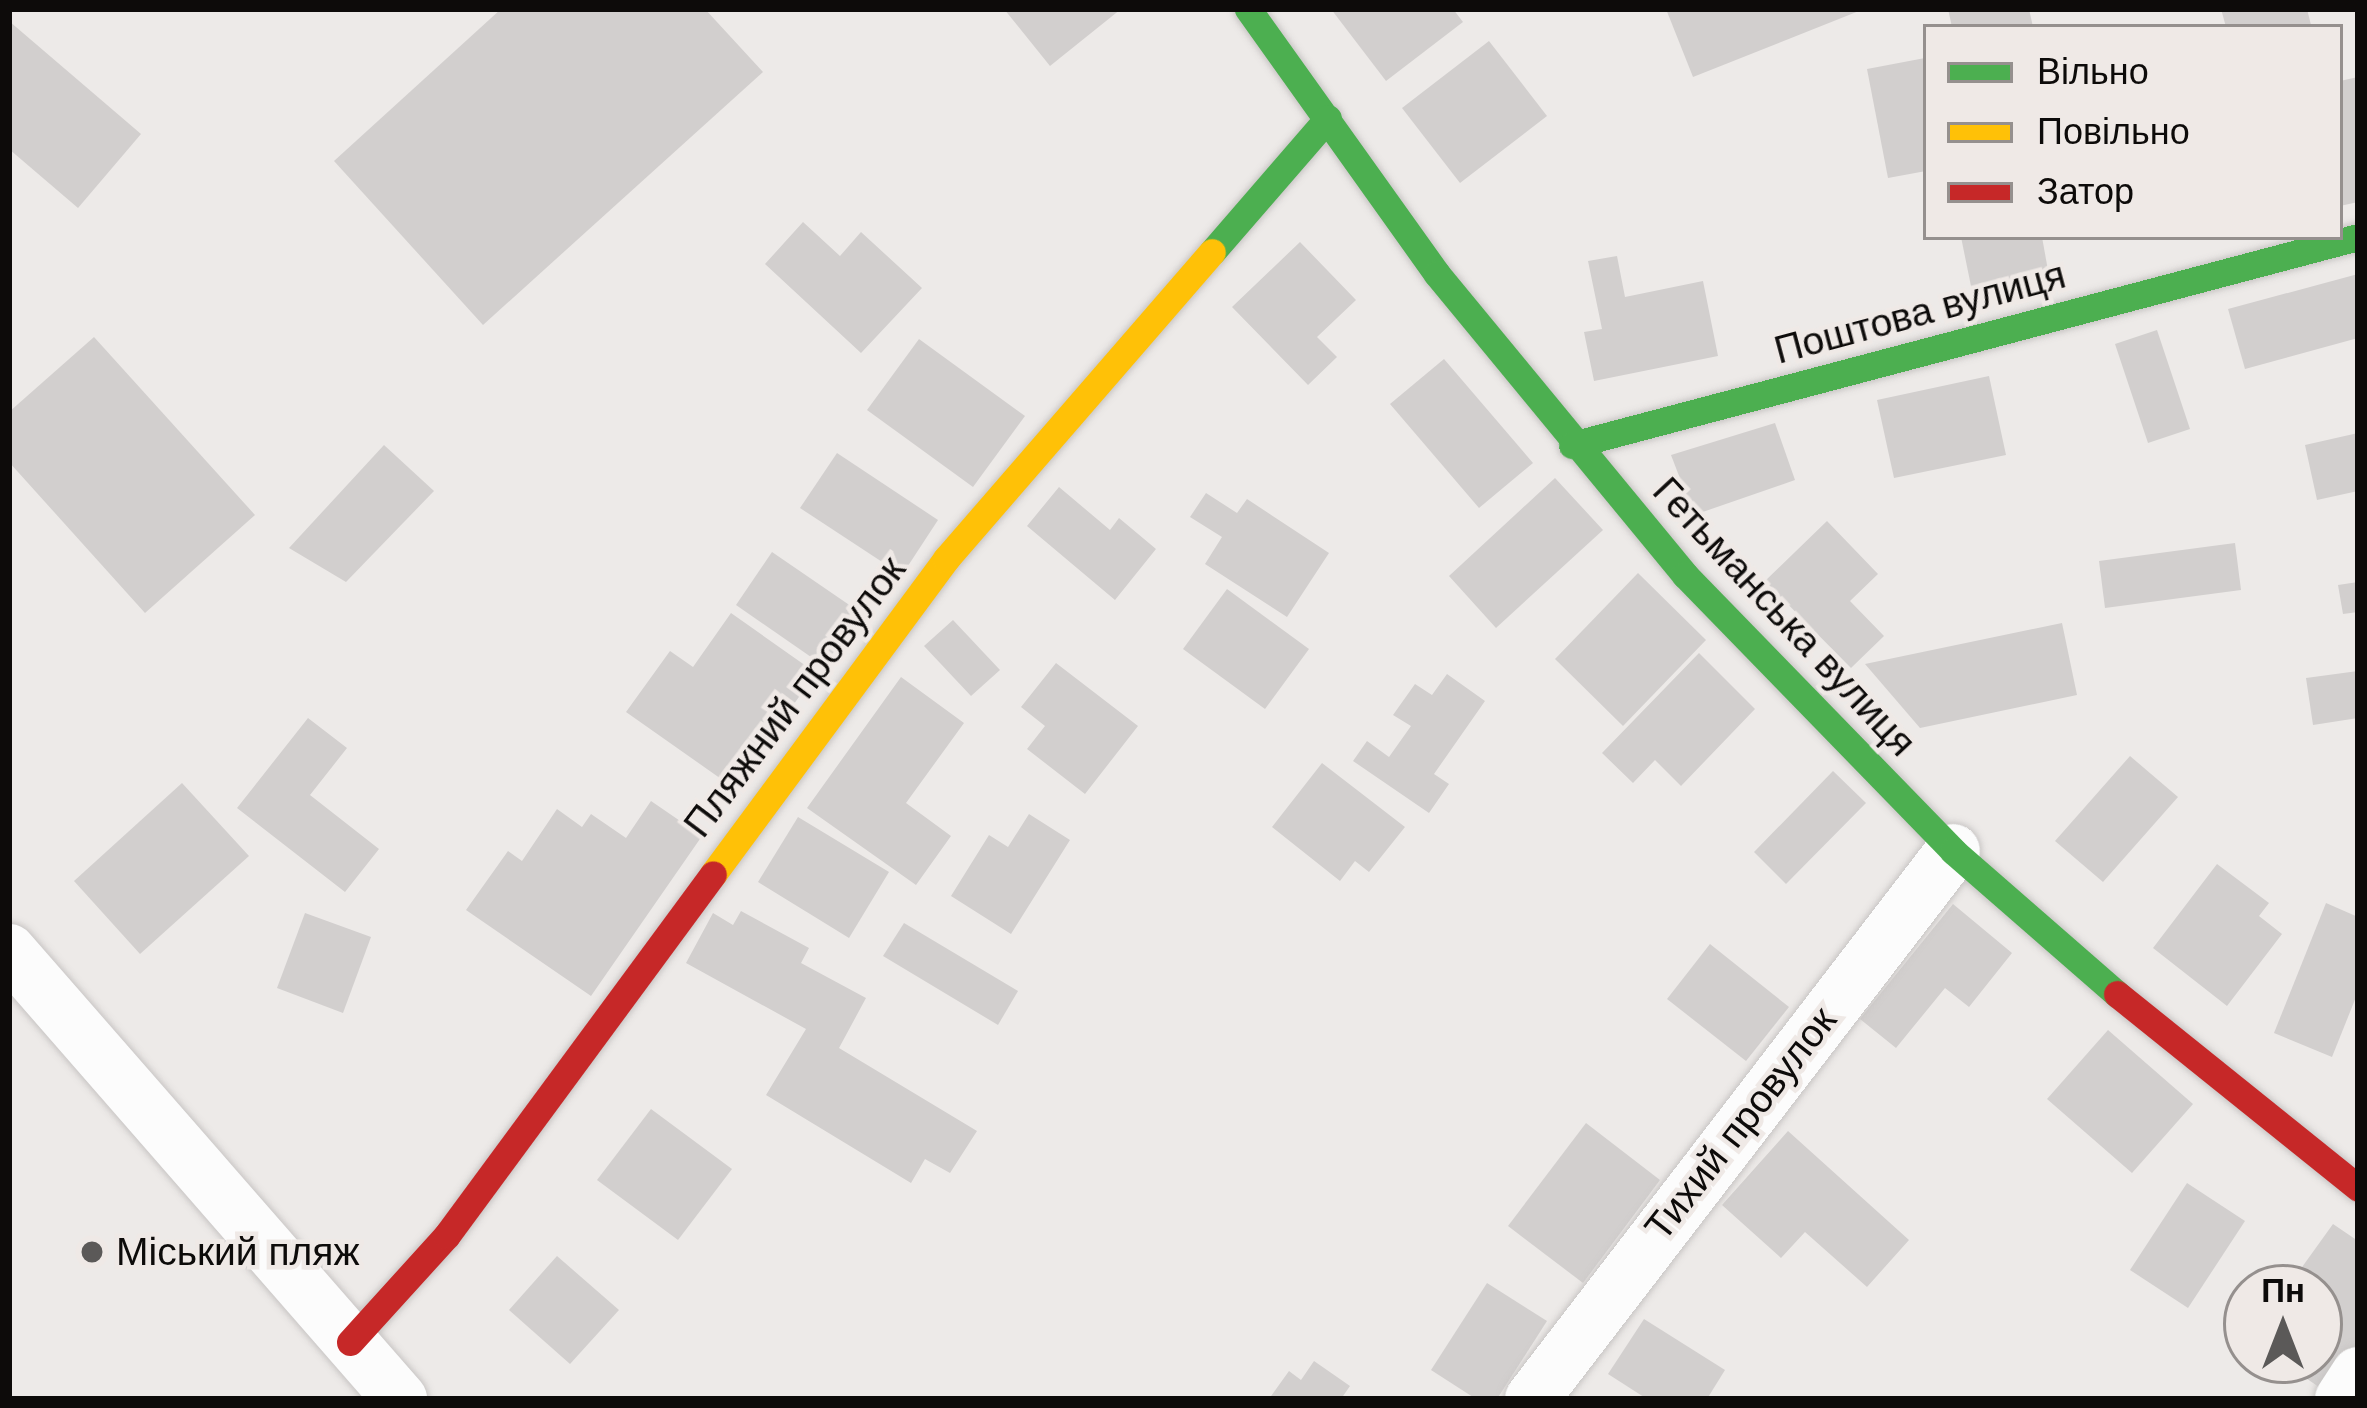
<!DOCTYPE html>
<meta charset="utf-8">
<style>
body{margin:0}
#map{position:relative;width:2367px;height:1408px;overflow:hidden;background:#edeae8;font-family:Helvetica,sans-serif}
div>[style]{position:absolute}
.building>*{inset:0;background:#d2cfce}
.roads{filter:drop-shadow(0 0 3px #c8c5c4) drop-shadow(0 0 3px #c8c5c4)}
.street>*{height:54px;margin:-27px;padding:0 27px;transform-origin:27px;border-radius:27px;background:#fcfcfc}
.fast>*{height:27px;margin:-13.5px;padding:0 13.5px;transform-origin:13.5px;border-radius:13.5px;background:#4caf50}
.slow>*{height:27px;margin:-13.5px;padding:0 13.5px;transform-origin:13.5px;border-radius:13.5px;background:#ffc107}
.jam>*{height:27px;margin:-13.5px;padding:0 13.5px;transform-origin:13.5px;border-radius:13.5px;background:#c62828}
.dots>*{width:33px;height:33px;translate:-50% -50%;box-sizing:border-box;border:6px solid #efe9e6;border-radius:50%}
span{translate:-50% -50%;white-space:nowrap;text-align:center;line-height:1.15;-webkit-text-stroke:9px #efe9e6;paint-order:stroke}
.street-label{font-size:39px;color:#0d0b0a}
.poi-label{font-size:39px;color:#0d0b0a}
.left{translate:0 -50%;text-align:left}
.frame{position:absolute;inset:0;border:12px solid #0d0b0a;pointer-events:none}
.legend{position:absolute;left:1923px;top:24px;width:420px;height:216px;box-sizing:border-box;background:#efe9e6;border:3px solid #95908e;margin:0;padding:15px 21px;list-style:none;font-size:36px;color:#0d0b0a}
.legend li{display:flex;align-items:center;gap:24px;height:60px}
.legend b{width:60px;border:3px solid #95908e}
.north{position:absolute;left:2223px;top:1264px;width:120px;height:120px;box-sizing:border-box;background:#efe9e6;border:3px solid #95908e;border-radius:50%;rotate:0deg;font-size:33px;font-weight:700;line-height:48px;text-align:center;color:#0d0b0a}
.north::after{content:'';display:block;margin:auto;width:42px;height:54px;background:#5b5958;clip-path:polygon(50% 0,100% 100%,50% 72%,0 100%)}
</style>
<div id="map">
<div class="building">
<i style="clip-path:polygon(501px 9px,705px 9px,763px 72px,483px 325px,334px 161px)"></i>
<i style="clip-path:polygon(1004px 9px,1121px 9px,1050px 66px)"></i>
<i style="clip-path:polygon(1331px 9px,1453px 9px,1463px 22px,1386px 81px)"></i>
<i style="clip-path:polygon(1666px 9px,1864px 9px,1693px 77px)"></i>
<i style="clip-path:polygon(1948px 9px,2029px 9px,2033px 27px,1952px 27px)"></i>
<i style="clip-path:polygon(2221px 9px,2307px 9px,2311px 25px,2226px 27px)"></i>
<i style="clip-path:polygon(9px 21px,141px 134px,78px 208px,9px 149px)"></i>
<i style="clip-path:polygon(1489px 41px,1547px 116px,1460px 183px,1402px 108px)"></i>
<i style="clip-path:polygon(1925px 58px,1926px 171px,1888px 178px,1867px 69px)"></i>
<i style="clip-path:polygon(2358px 77px,2358px 202px,2340px 206px,2340px 81px)"></i>
<i style="clip-path:polygon(803px 222px,840px 256px,861px 232px,922px 288px,861px 353px,765px 264px)"></i>
<i style="clip-path:polygon(1961px 237px,2042px 237px,2049px 276px,1972px 291px)"></i>
<i style="clip-path:polygon(1300px 242px,1356px 300px,1317px 337px,1337px 357px,1308px 385px,1232px 307px)"></i>
<i style="clip-path:polygon(1617px 256px,1625px 297px,1703px 281px,1718px 356px,1594px 381px,1584px 332px,1602px 329px,1588px 261px)"></i>
<i style="clip-path:polygon(2358px 274px,2358px 338px,2245px 369px,2228px 309px)"></i>
<i style="clip-path:polygon(2157px 330px,2190px 429px,2148px 443px,2115px 344px)"></i>
<i style="clip-path:polygon(94px 337px,255px 515px,145px 613px,9px 462px,9px 412px)"></i>
<i style="clip-path:polygon(919px 339px,1025px 416px,973px 487px,867px 410px)"></i>
<i style="clip-path:polygon(1444px 359px,1533px 463px,1479px 508px,1390px 404px)"></i>
<i style="clip-path:polygon(1989px 376px,2006px 455px,1894px 478px,1877px 400px)"></i>
<i style="clip-path:polygon(1775px 423px,1795px 480px,1694px 515px,1671px 455px)"></i>
<i style="clip-path:polygon(2358px 433px,2358px 491px,2317px 500px,2305px 445px)"></i>
<i style="clip-path:polygon(384px 445px,434px 491px,346px 582px,289px 548px)"></i>
<i style="clip-path:polygon(837px 453px,938px 520px,902px 575px,800px 508px)"></i>
<i style="clip-path:polygon(1555px 478px,1603px 530px,1496px 628px,1449px 576px)"></i>
<i style="clip-path:polygon(1059px 487px,1110px 530px,1119px 518px,1156px 549px,1115px 600px,1027px 526px)"></i>
<i style="clip-path:polygon(1206px 493px,1237px 513px,1247px 499px,1329px 553px,1287px 617px,1205px 564px,1222px 537px,1190px 517px)"></i>
<i style="clip-path:polygon(1827px 521px,1878px 574px,1850px 601px,1884px 636px,1851px 668px,1765px 581px)"></i>
<i style="clip-path:polygon(2235px 543px,2241px 590px,2105px 608px,2099px 561px)"></i>
<i style="clip-path:polygon(772px 552px,861px 613px,824px 666px,736px 605px)"></i>
<i style="clip-path:polygon(1638px 573px,1706px 640px,1623px 726px,1555px 659px)"></i>
<i style="clip-path:polygon(2358px 582px,2358px 612px,2343px 614px,2338px 585px)"></i>
<i style="clip-path:polygon(1227px 589px,1309px 649px,1265px 709px,1183px 649px)"></i>
<i style="clip-path:polygon(731px 613px,816px 673px,734px 788px,626px 712px,670px 651px,693px 667px)"></i>
<i style="clip-path:polygon(953px 620px,1000px 670px,971px 696px,924px 646px)"></i>
<i style="clip-path:polygon(2062px 623px,2077px 695px,1920px 728px,1865px 664px)"></i>
<i style="clip-path:polygon(1699px 653px,1755px 709px,1681px 786px,1655px 760px,1633px 783px,1602px 753px)"></i>
<i style="clip-path:polygon(1056px 663px,1138px 726px,1085px 794px,1027px 749px,1045px 726px,1021px 707px)"></i>
<i style="clip-path:polygon(2358px 671px,2358px 718px,2313px 725px,2306px 678px)"></i>
<i style="clip-path:polygon(1447px 674px,1485px 701px,1434px 774px,1449px 784px,1429px 813px,1353px 761px,1367px 741px,1389px 757px,1411px 726px,1393px 715px,1415px 684px,1432px 695px)"></i>
<i style="clip-path:polygon(901px 677px,964px 723px,906px 803px,951px 836px,916px 885px,807px 808px)"></i>
<i style="clip-path:polygon(308px 718px,347px 748px,310px 795px,379px 849px,345px 892px,237px 808px)"></i>
<i style="clip-path:polygon(2130px 756px,2178px 797px,2103px 882px,2055px 841px)"></i>
<i style="clip-path:polygon(1322px 763px,1405px 827px,1369px 872px,1355px 861px,1340px 881px,1272px 827px)"></i>
<i style="clip-path:polygon(1833px 771px,1866px 803px,1786px 884px,1754px 852px)"></i>
<i style="clip-path:polygon(182px 783px,249px 856px,140px 954px,74px 881px)"></i>
<i style="clip-path:polygon(651px 801px,702px 836px,591px 996px,466px 910px,508px 851px,522px 861px,557px 809px,582px 827px,591px 814px,626px 838px)"></i>
<i style="clip-path:polygon(1029px 814px,1070px 840px,1011px 934px,951px 896px,989px 835px,1008px 847px)"></i>
<i style="clip-path:polygon(798px 817px,889px 872px,849px 938px,758px 882px)"></i>
<i style="clip-path:polygon(2217px 864px,2269px 903px,2259px 916px,2282px 934px,2227px 1006px,2153px 948px)"></i>
<i style="clip-path:polygon(2326px 903px,2358px 917px,2358px 992px,2332px 1057px,2274px 1033px)"></i>
<i style="clip-path:polygon(1953px 904px,2012px 953px,1969px 1007px,1945px 988px,1896px 1048px,1860px 1019px)"></i>
<i style="clip-path:polygon(741px 911px,809px 948px,801px 963px,866px 998px,839px 1048px,977px 1131px,950px 1173px,925px 1159px,911px 1183px,766px 1095px,806px 1029px,686px 963px,713px 913px,733px 925px)"></i>
<i style="clip-path:polygon(305px 913px,371px 937px,343px 1013px,277px 988px)"></i>
<i style="clip-path:polygon(904px 923px,1018px 991px,998px 1025px,883px 956px)"></i>
<i style="clip-path:polygon(1710px 944px,1789px 1007px,1746px 1061px,1667px 999px)"></i>
<i style="clip-path:polygon(2108px 1030px,2193px 1104px,2132px 1173px,2047px 1099px)"></i>
<i style="clip-path:polygon(651px 1109px,732px 1169px,678px 1240px,597px 1180px)"></i>
<i style="clip-path:polygon(1586px 1123px,1660px 1180px,1583px 1283px,1508px 1226px)"></i>
<i style="clip-path:polygon(1788px 1131px,1909px 1240px,1867px 1287px,1805px 1232px,1781px 1258px,1722px 1205px)"></i>
<i style="clip-path:polygon(2187px 1183px,2245px 1221px,2188px 1308px,2130px 1270px)"></i>
<i style="clip-path:polygon(2333px 1224px,2358px 1241px,2358px 1348px,2326px 1392px,2280px 1360px,2319px 1360px,2319px 1288px,2287px 1288px)"></i>
<i style="clip-path:polygon(557px 1256px,619px 1310px,570px 1364px,509px 1310px)"></i>
<i style="clip-path:polygon(1487px 1283px,1547px 1321px,1497px 1399px,1476px 1399px,1431px 1370px)"></i>
<i style="clip-path:polygon(1644px 1319px,1725px 1370px,1707px 1399px,1647px 1399px,1608px 1374px)"></i>
<i style="clip-path:polygon(1314px 1361px,1350px 1386px,1341px 1399px,1269px 1399px,1289px 1371px,1301px 1380px)"></i>
</div>
<div class="roads">
<div class="street">
<i style="left:9px;top:951px;width:595px;rotate:48.89deg"></i>
<i style="left:1532px;top:1399px;width:691px;rotate:-52.47deg"></i>
<i style="left:2342px;top:1399px;width:30px;rotate:-57deg"></i>
</div>
<div class="fast">
<i style="left:1248px;top:9px;width:325px;rotate:54.5deg"></i>
<i style="left:1437px;top:274px;width:390px;rotate:50.5deg"></i>
<i style="left:1685px;top:575px;width:385px;rotate:45.8deg"></i>
<i style="left:1953px;top:851px;width:218px;rotate:41.1deg"></i>
<i style="left:1212px;top:252px;width:177px;rotate:-49.1deg"></i>
<i style="left:1572px;top:445px;width:813px;rotate:-14.82deg"></i>
</div>
<div class="slow">
<i style="left:713px;top:874px;width:392px;rotate:-53.5deg"></i>
<i style="left:946px;top:559px;width:406px;rotate:-49.1deg"></i>
</div>
<div class="jam">
<i style="left:2117px;top:994px;width:309px;rotate:38.8deg"></i>
<i style="left:350px;top:1342px;width:144px;rotate:-47.8deg"></i>
<i style="left:447px;top:1235px;width:448px;rotate:-53.6deg"></i>
</div>
</div>
<div class="dots">
<i style="left:92px;top:1252px;background:#5b5958"></i>
</div>
<div class="street-label">
<span style="left:1920px;top:313px;rotate:-15deg">Поштова вулиця</span>
<span style="left:1784px;top:617px;rotate:47deg">Гетьманська вулиця</span>
<span style="left:795px;top:697px;rotate:-53deg">Пляжний провулок</span>
<span style="left:1741px;top:1124px;rotate:-52deg">Тихий провулок</span>
</div>
<div class="poi-label">
<span class="left" style="left:116px;top:1252px">Міський пляж</span>
</div>
<div class="frame"></div>
<ul class="legend">
<li><b style="height:15px;background:#4caf50"></b>Вільно</li>
<li><b style="height:15px;background:#ffc107"></b>Повільно</li>
<li><b style="height:15px;background:#c62828"></b>Затор</li>
</ul>
<div class="north">Пн</div>
</div>
